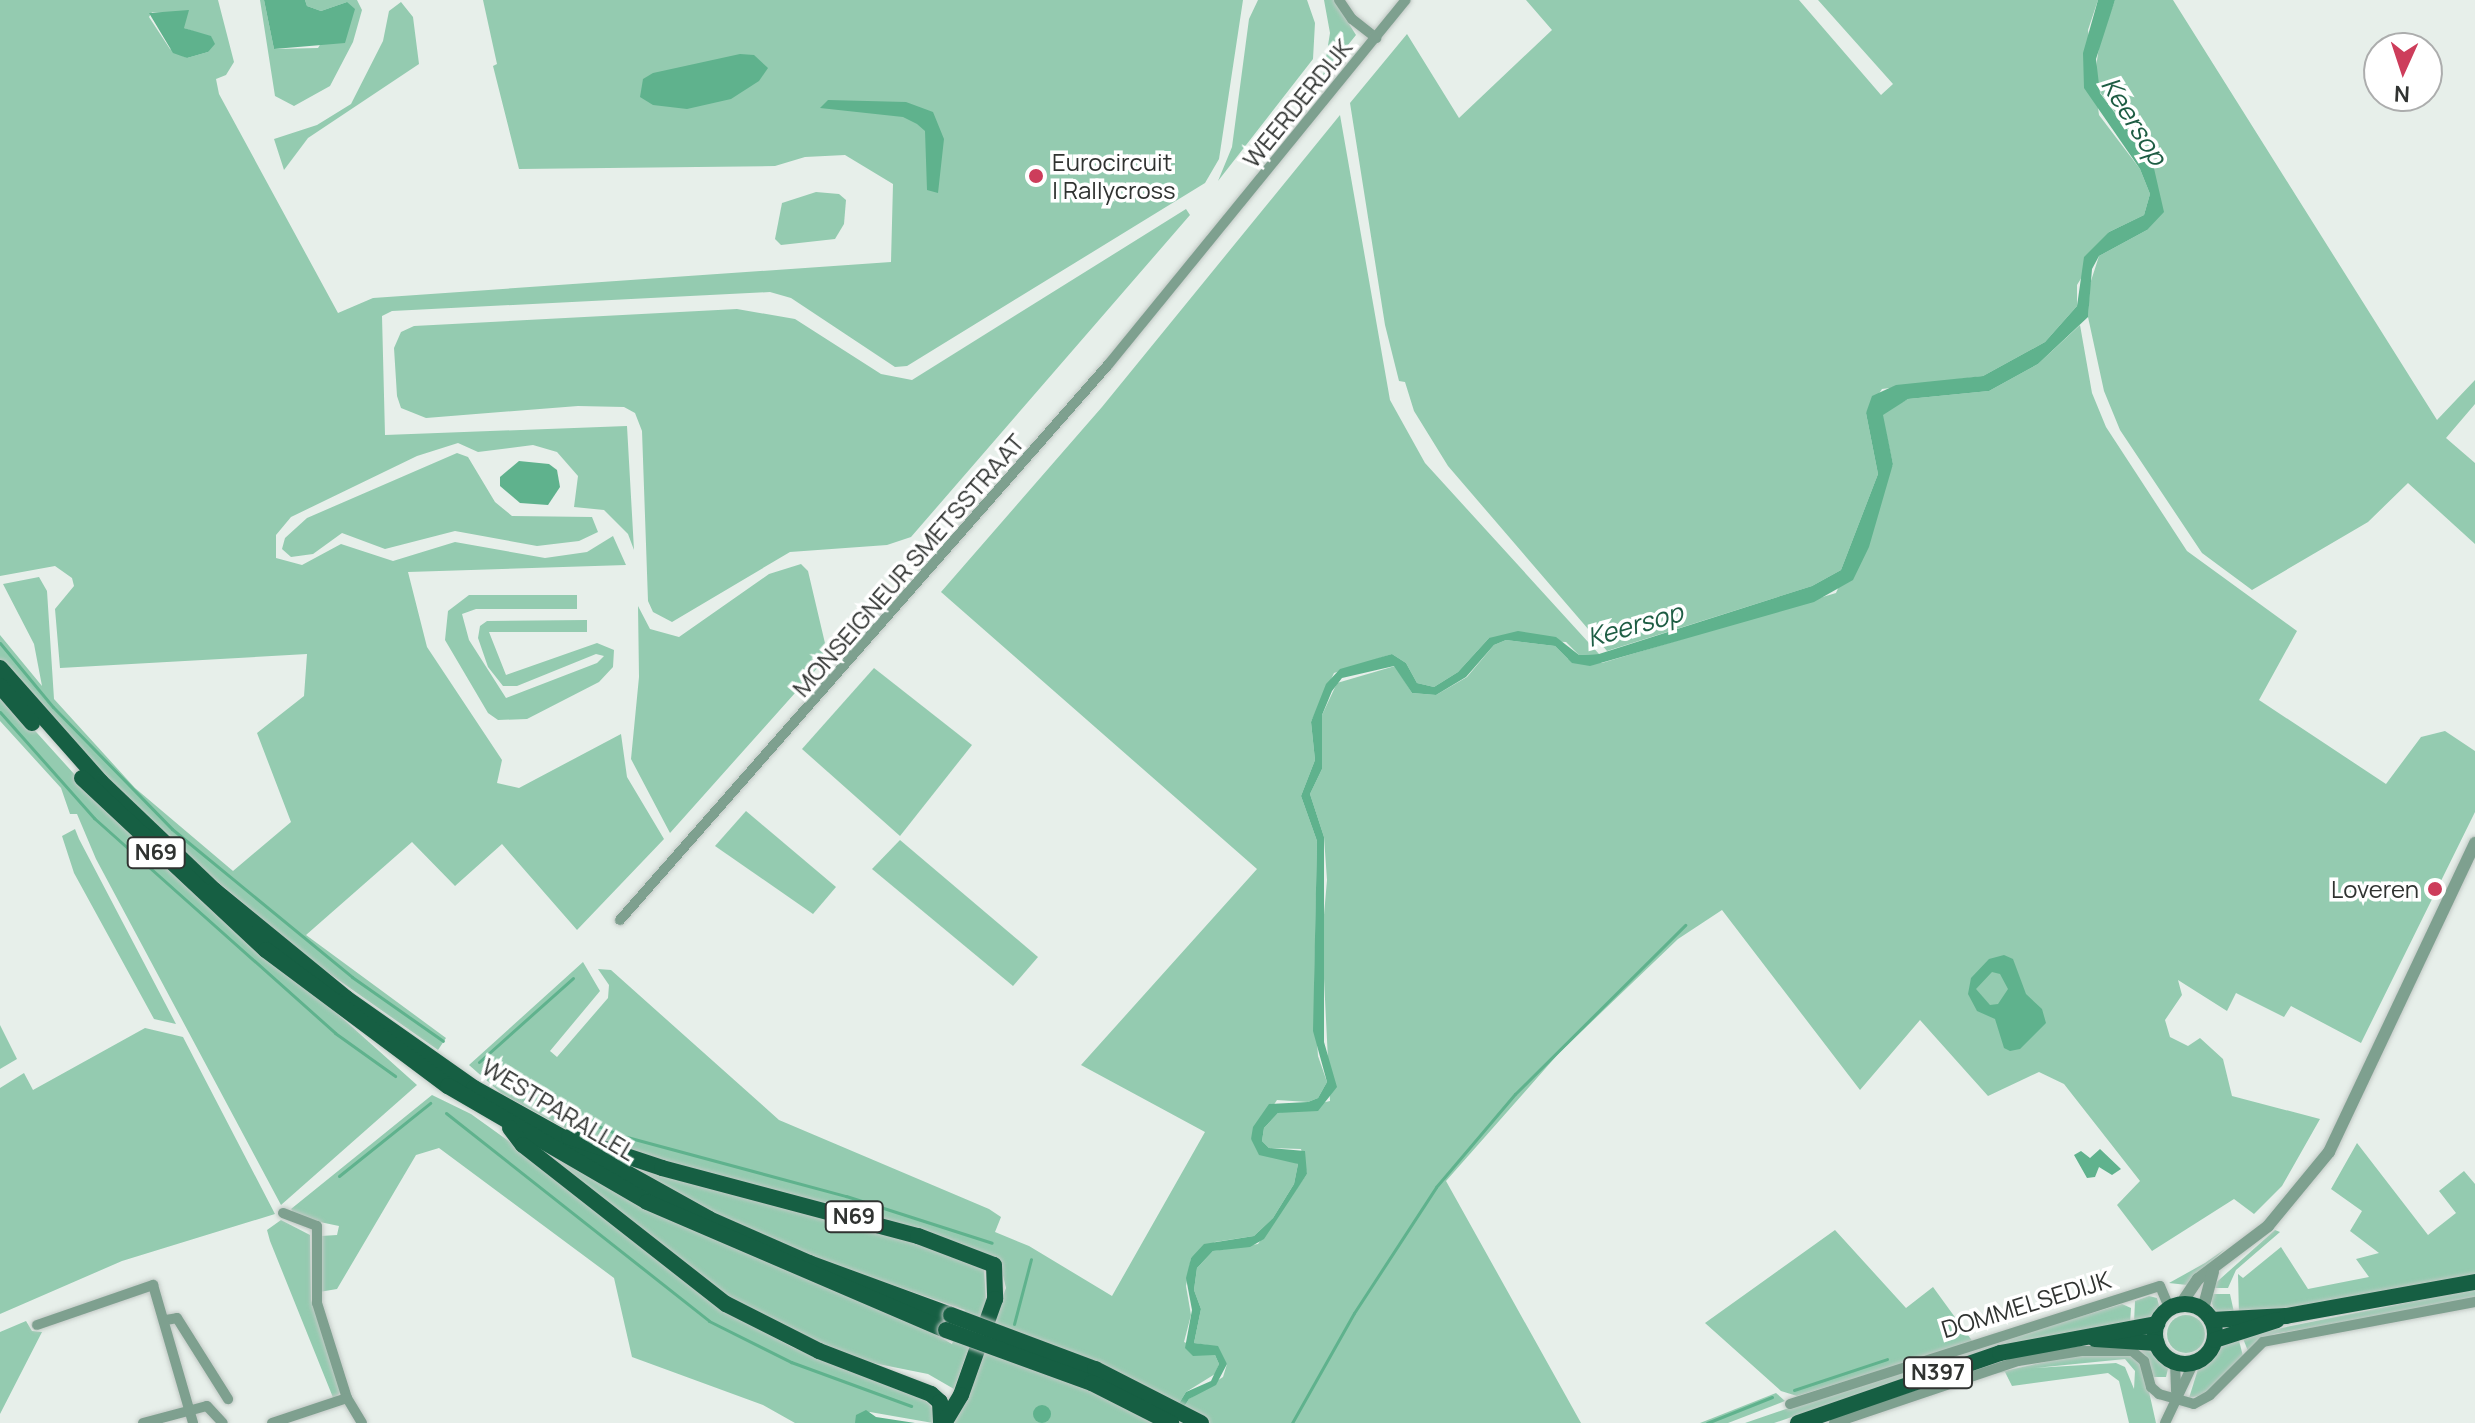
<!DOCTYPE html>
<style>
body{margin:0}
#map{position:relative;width:2475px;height:1423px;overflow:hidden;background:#e7efea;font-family:Manrope,sans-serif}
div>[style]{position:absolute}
.green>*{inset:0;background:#94cbb0}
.round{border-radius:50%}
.water>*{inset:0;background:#5fb28d}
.stream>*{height:3px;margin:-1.5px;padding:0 1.5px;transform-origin:1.5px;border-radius:1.5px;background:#5fb28d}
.roads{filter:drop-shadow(0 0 2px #c2c9c5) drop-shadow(0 0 2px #c2c9c5)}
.minor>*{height:10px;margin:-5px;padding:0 5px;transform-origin:5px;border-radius:5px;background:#7ea08f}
.tertiary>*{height:12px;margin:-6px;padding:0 6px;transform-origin:6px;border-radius:6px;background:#7ea08f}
.primary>*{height:16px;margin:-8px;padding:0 8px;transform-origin:8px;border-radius:8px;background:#165f43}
.primary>.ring{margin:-8px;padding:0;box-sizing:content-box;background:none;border:16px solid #165f43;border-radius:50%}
.bridges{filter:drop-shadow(0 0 2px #c2c9c5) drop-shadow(0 0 2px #c2c9c5)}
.primary-bridge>*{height:16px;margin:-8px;padding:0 8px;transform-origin:8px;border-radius:8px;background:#165f43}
.dots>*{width:22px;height:22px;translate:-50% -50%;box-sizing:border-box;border:4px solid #fff;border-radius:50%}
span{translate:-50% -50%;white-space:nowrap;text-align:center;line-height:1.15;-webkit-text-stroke:7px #fff;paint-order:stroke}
.shield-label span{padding:2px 6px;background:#fff;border:2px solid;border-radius:6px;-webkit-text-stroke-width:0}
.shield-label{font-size:22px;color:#303331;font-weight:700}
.street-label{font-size:24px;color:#303331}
.poi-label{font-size:24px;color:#303331}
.left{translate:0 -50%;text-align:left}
.right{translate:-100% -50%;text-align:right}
.water-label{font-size:26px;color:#1e5d44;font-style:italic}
.north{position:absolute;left:2363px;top:32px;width:80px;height:80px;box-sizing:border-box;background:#fff;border:2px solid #acadad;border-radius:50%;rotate:183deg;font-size:22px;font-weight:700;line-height:32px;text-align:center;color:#303331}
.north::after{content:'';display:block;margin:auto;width:28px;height:36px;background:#cd3d5b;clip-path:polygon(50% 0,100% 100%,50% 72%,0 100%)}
</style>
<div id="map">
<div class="green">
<i style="clip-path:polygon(evenodd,0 0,218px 0,234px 62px,226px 75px,216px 79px,219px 94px,338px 313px,373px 298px,891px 262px,893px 184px,845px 155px,805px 157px,775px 166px,519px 169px,493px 66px,497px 64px,483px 0,1243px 0,1219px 159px,1205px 183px,907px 366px,895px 367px,791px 298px,770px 292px,392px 311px,382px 316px,385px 435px,627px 426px,634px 550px,628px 534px,604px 510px,574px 507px,578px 476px,557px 452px,533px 445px,478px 452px,458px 443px,417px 456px,291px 517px,276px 535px,276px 558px,302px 565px,341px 544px,393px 561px,455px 542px,545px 558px,587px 552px,613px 536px,626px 565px,408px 572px,427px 647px,502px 760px,497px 783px,519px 788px,621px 734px,627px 777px,664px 839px,577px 930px,502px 844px,455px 886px,412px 842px,306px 935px,446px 1038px,438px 1050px,320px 967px,143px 820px,0 664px,0 635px,42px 686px,34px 644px,3px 584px,39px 577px,47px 591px,54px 699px,135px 788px,233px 871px,291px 822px,257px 733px,304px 696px,307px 654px,60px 668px,55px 609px,74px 586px,72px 578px,55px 566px,0 576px,0 0,152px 12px,177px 13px,184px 28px,212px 38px,208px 52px,187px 58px,170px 49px,149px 17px,152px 12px)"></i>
<i style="clip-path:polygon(260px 0,264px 0,274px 49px,318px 48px,347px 2px,321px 11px,307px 6px,305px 0,357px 0,362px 10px,353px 42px,330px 86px,294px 106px,275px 96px)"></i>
<i style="clip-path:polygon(1258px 0,1307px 0,1315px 23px,1313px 59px,1218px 181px,1232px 147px,1249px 19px)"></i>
<i style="clip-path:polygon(1324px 0,1334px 0,1356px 35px,1323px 76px,1330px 33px)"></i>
<i style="clip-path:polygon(1526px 0,1799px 0,1881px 95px,1893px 84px,1818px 0,2098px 0,2088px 30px,2099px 115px,2140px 169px,2150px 194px,2144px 215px,2109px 232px,2077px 285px,2077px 306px,2045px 342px,1983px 376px,1882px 389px,1866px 413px,1878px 474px,1841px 570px,1812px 586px,1607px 651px,1448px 466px,1414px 411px,1405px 382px,1399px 381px,1385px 325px,1350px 103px,1407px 34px,1459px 118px,1552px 30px)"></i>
<i style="clip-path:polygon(2115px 0,2173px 0,2437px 420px,2475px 380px,2475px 404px,2446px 438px,2475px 463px,2475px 544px,2408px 483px,2368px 522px,2252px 590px,2202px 553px,2120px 430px,2104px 391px,2088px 317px,2090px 284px,2099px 256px,2147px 230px,2153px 164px,2100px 92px,2095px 74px,2100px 40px)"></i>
<i style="clip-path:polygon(401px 2px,413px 17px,419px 64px,308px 138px,284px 170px,274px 139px,317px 125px,351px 104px,383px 41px,389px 11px)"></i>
<i style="clip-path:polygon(1340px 115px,1390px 400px,1425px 463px,1599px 654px,1579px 655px,1566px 642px,1489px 638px,1458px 672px,1434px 687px,1417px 683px,1406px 663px,1392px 654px,1334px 673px,1311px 722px,1315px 760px,1301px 796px,1317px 841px,1314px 1000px,1318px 1056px,1327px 1082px,1318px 1098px,1308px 1102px,1277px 1100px,1251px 1139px,1298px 1164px,1294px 1184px,1273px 1218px,1254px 1236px,1215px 1242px,1191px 1258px,1186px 1286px,1191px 1315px,1184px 1342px,1215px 1355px,1219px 1364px,1215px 1374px,1186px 1392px,1167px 1423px,954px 1423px,1006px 1288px,1000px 1263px,572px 1132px,502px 1094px,469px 1065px,583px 962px,600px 991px,550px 1051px,557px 1057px,608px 998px,609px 985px,598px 969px,611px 970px,779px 1120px,989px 1209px,1001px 1217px,995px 1232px,1029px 1246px,1112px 1296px,1205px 1132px,1081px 1065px,1257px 869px,941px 592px,1102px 407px)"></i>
<i style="clip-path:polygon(816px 192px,839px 194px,846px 200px,844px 224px,835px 239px,781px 245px,775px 239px,782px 203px)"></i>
<i style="clip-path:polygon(1186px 209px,1190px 215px,911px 537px,887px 545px,790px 552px,672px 622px,653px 612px,648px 601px,642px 431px,635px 413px,624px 407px,578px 406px,426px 418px,401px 408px,397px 396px,394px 348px,401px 332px,414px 326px,737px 309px,795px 319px,881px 374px,912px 380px)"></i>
<i style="clip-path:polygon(2080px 325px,2092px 393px,2106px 427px,2187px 551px,2297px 631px,2259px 700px,2386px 784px,2421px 737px,2445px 731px,2475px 751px,2475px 812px,2361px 1043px,2291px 1006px,2284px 1017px,2236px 993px,2227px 1011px,2178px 980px,2182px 995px,2165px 1020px,2170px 1037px,2188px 1046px,2200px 1038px,2223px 1059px,2232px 1096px,2320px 1119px,2282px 1186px,2254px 1214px,2234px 1199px,2152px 1251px,2117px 1205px,2140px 1181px,2064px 1084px,2039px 1072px,1988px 1096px,1920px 1020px,1860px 1090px,1722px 910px,1678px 939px,1559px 1053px,1446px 1181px,1581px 1423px,1174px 1423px,1189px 1399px,1223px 1377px,1227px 1364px,1207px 1345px,1194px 1343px,1201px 1309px,1194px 1290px,1197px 1268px,1213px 1251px,1258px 1244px,1307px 1174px,1301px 1149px,1269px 1148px,1262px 1141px,1264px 1128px,1278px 1113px,1330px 1101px,1322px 938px,1327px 880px,1324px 837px,1310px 794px,1322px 769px,1322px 715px,1337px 683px,1395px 666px,1412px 693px,1436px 695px,1467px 677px,1494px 645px,1506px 640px,1555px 646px,1568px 659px,1602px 663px,1836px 593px,1893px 464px,1882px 415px,1887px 410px,1908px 399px,1989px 391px,2038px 364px)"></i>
<i style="clip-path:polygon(457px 453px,468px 457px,495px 502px,512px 516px,592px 517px,598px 532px,579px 541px,537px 546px,455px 531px,385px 549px,342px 533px,313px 554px,291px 557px,282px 549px,285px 538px,307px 518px)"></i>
<i style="clip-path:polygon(801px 564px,808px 571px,828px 656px,670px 833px,631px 759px,639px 677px,638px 606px,650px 629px,679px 637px,769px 574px)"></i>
<i style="clip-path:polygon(469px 595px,577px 595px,577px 609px,476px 609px,462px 614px,469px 640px,506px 698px,597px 663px,604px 656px,596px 654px,517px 686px,503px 686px,488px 667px,478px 638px,480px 626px,487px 621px,587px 620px,587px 632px,489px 632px,506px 675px,597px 643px,614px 650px,613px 667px,599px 682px,527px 719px,498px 720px,488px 713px,445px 640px,448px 611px)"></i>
<i style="clip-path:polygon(874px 668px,972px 745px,900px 836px,802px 749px)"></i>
<i style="clip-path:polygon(0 692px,94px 796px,417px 1085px,281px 1205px,96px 859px,77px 814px,70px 814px,61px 788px,0 721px)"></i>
<i style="clip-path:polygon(746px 811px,836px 887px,813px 914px,715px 846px)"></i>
<i style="clip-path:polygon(75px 829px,79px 839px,176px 1024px,154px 1019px,74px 873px,62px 836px)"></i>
<i style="clip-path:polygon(900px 840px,1038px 957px,1013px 986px,872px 869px)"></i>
<i style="clip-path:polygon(0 1025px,17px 1059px,0 1069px)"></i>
<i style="clip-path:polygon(145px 1028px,183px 1037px,275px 1214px,122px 1261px,0 1314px,0 1088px,24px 1073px,33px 1090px)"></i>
<i style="clip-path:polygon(432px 1095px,471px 1114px,557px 1176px,730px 1314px,794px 1348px,921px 1394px,933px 1409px,933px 1423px,870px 1412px,855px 1423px,795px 1423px,763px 1405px,632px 1357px,614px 1278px,439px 1148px,416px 1155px,337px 1289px,319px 1292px,321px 1236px,337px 1235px,339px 1226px,296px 1217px,291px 1209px)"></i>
<i style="clip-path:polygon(523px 1137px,676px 1220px,901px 1315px,952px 1344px,965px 1310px,770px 1243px,574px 1144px,859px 1222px,984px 1268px,986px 1301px,954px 1389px,928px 1374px,858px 1360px,819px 1345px,732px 1301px)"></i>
<i style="clip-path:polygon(2357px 1143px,2428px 1235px,2456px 1213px,2439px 1191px,2464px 1171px,2475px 1184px,2475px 1276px,2239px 1316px,2238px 1274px,2243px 1278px,2281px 1247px,2308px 1289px,2369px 1277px,2356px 1259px,2379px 1253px,2350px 1231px,2362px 1211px,2331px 1189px)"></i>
<i style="clip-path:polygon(281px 1220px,310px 1235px,311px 1300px,343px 1389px,334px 1400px,270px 1241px,267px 1230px)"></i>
<i style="clip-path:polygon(1835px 1230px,1906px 1308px,1933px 1287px,1973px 1342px,1797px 1396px,1781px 1391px,1705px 1323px)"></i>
<i style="clip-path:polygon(2275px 1230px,2280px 1232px,2236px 1270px,2228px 1288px,2210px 1288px)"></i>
<i style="clip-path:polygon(2225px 1249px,2187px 1285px,2169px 1283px,2205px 1263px)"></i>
<i style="clip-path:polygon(2475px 1289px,2475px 1301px,2274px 1334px,2248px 1351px,2242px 1336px)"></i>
<i style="clip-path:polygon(2209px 1294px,2230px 1294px,2235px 1317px,2215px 1313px)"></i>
<i style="clip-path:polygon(2149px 1296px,2157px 1298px,2160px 1309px,2150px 1319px,2134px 1323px,2135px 1301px)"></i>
<i style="clip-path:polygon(2122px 1304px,2131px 1308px,2130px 1324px,2000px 1346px,1774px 1423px,1745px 1423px,1879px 1377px)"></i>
<i class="round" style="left:2167px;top:1315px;width:38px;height:38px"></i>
<i style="clip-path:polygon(26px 1321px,32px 1331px,42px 1332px,0 1414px,0 1332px)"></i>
<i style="clip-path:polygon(2238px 1337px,2243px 1356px,2207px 1394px,2189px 1398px,2198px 1369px,2221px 1345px)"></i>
<i style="clip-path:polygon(2134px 1349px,2152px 1349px,2168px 1369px,2166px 1377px,2154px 1377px)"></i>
<i style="clip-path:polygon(evenodd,2130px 1354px,2143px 1365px,2156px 1423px,2129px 1423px,2119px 1381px,2108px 1373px,2012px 1386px,2005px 1372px,1981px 1376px,2077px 1355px,2130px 1354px,2125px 1359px,2135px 1371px,2134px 1389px,2125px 1367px,2116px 1363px,2035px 1368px,2125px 1359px)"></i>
<i style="clip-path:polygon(1776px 1393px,1785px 1401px,1728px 1423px,1700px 1423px)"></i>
</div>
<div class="water">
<i style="clip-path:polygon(264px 0,305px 0,307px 6px,321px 11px,347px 2px,355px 9px,345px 43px,274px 49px)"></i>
<i style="clip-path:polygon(2098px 0,2115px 0,2096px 59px,2100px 93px,2153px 164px,2164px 212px,2147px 230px,2099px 256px,2092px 269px,2088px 317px,2038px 364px,1989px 391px,1908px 399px,1883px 415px,1893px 464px,1869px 547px,1853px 580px,1814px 602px,1590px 666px,1572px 663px,1555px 646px,1506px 640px,1494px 645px,1466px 677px,1436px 695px,1412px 693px,1394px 666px,1342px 678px,1332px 691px,1322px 715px,1322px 769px,1310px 794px,1324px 837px,1324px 1042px,1337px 1087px,1318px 1111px,1278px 1113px,1264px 1128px,1262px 1141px,1269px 1148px,1305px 1151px,1307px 1174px,1264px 1239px,1250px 1247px,1213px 1251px,1197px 1268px,1194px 1290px,1201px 1309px,1194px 1343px,1218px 1346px,1227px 1364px,1216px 1385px,1189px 1399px,1174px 1423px,1167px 1423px,1186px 1392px,1211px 1381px,1219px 1364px,1215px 1355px,1193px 1356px,1185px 1348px,1192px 1310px,1186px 1278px,1191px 1258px,1204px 1244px,1254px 1236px,1273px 1218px,1294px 1184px,1298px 1164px,1259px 1155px,1251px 1139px,1253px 1127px,1269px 1104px,1308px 1102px,1318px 1098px,1327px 1082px,1313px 1031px,1317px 841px,1301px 796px,1315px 760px,1311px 722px,1326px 684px,1340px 669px,1392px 654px,1406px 663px,1417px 683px,1434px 687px,1458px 672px,1489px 638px,1518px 631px,1556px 637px,1579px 655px,1599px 654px,1812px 586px,1841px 570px,1878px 474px,1866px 413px,1872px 396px,1896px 385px,1983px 376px,2045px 342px,2077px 306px,2084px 257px,2109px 232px,2144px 215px,2150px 194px,2140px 169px,2084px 88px,2083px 53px)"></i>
<i style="clip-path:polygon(189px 10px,184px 28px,211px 36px,215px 44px,208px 52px,187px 58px,173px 53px,149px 13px)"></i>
<i style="clip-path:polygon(740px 54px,754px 55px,768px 68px,759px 81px,731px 99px,687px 109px,653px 105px,640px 97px,643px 79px,653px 73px)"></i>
<i style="clip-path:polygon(828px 100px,906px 102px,933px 112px,944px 139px,938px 193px,927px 190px,925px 131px,917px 124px,903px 117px,820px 108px)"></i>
<i style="clip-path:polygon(519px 461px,549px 464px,557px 470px,560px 487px,548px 505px,520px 503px,500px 486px,500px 477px)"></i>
<i style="clip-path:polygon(evenodd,2004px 955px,2013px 959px,2026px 994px,2042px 1009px,2046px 1023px,2020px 1049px,2010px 1051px,2004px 1048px,1995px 1019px,1977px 1011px,1968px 994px,1971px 978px,1989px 959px,2004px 955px,1992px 972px,2000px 974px,2008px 989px,1998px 1004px,1990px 1005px,1976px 989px,1992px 972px)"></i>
<i style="clip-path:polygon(2100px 1149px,2121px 1169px,2112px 1175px,2099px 1167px,2095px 1177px,2087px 1178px,2074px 1155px,2081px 1151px,2090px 1158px)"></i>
<i class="round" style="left:1033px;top:1405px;width:18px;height:18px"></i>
<i style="clip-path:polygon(866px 1410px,876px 1417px,915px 1423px,855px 1423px,856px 1415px)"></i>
</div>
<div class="stream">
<i style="left:0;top:643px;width:83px;rotate:50.4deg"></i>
<i style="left:53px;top:707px;width:170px;rotate:45.7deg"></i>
<i style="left:172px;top:829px;width:233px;rotate:39.4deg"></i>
<i style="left:352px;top:977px;width:111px;rotate:35.1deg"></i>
<i style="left:0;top:712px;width:142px;rotate:48.4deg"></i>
<i style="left:94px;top:818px;width:323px;rotate:41.7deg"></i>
<i style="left:335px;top:1033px;width:74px;rotate:35.6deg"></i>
<i style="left:479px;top:1062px;width:126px;rotate:-41.8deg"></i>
<i style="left:491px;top:1073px;width:70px;rotate:29.8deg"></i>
<i style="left:552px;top:1108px;width:76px;rotate:21.5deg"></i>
<i style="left:623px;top:1136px;width:231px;rotate:15.1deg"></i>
<i style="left:846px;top:1196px;width:153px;rotate:17.8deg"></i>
<i style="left:446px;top:1113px;width:335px;rotate:38.3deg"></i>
<i style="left:709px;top:1321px;width:92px;rotate:26.6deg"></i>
<i style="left:791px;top:1362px;width:128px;rotate:20.1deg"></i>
<i style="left:339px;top:1176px;width:117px;rotate:-38.7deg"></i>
<i style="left:1014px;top:1324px;width:67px;rotate:-75.3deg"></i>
<i style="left:1794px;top:1390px;width:98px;rotate:-18.4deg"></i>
<i style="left:1292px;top:1423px;width:126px;rotate:-60.6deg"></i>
<i style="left:1354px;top:1313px;width:150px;rotate:-56.9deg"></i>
<i style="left:1436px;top:1187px;width:122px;rotate:-49.7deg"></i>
<i style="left:1515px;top:1094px;width:240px;rotate:-44.8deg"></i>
<i style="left:1707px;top:1423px;width:70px;rotate:-21.8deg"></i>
</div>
<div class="roads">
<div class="minor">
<i style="left:1339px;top:0;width:23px;rotate:56deg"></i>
<i style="left:1352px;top:19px;width:31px;rotate:38deg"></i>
<i style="left:620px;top:920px;width:739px;rotate:-48.68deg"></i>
<i style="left:1108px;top:365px;width:471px;rotate:-50.8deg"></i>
<i style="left:283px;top:1213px;width:36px;rotate:21deg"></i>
<i style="left:317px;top:1226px;width:77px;rotate:90deg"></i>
<i style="left:317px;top:1303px;width:100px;rotate:72.5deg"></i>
<i style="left:347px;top:1398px;width:29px;rotate:59deg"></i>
<i style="left:166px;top:1320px;width:11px;rotate:-10deg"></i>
<i style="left:177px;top:1318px;width:96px;rotate:57.8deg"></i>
<i style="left:37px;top:1325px;width:123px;rotate:-19deg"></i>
<i style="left:153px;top:1285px;width:144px;rotate:73.8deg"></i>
<i style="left:2175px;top:1361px;width:30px;rotate:88deg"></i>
<i style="left:1790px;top:1404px;width:388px;rotate:-17.7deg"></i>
<i style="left:2160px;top:1286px;width:25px;rotate:67deg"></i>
<i style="left:143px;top:1423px;width:66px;rotate:-14.9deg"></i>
<i style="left:207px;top:1406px;width:23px;rotate:47deg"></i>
<i style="left:272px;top:1423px;width:79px;rotate:-18.4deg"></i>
<i style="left:1834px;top:1423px;width:194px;rotate:-18.6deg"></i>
<i style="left:2018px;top:1361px;width:64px;rotate:-9deg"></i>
<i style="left:2081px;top:1351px;width:51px"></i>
<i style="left:2132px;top:1351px;width:16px;rotate:40deg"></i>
<i style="left:2144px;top:1361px;width:27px;rotate:75deg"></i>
<i style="left:2151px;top:1387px;width:11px;rotate:41deg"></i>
<i style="left:2159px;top:1394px;width:36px;rotate:16deg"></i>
<i style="left:2194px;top:1404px;width:18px;rotate:-29deg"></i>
<i style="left:2210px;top:1395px;width:75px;rotate:-45deg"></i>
<i style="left:2263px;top:1342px;width:216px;rotate:-10.7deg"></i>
<i style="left:2165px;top:1423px;width:68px;rotate:-64.6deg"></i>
</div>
<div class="tertiary">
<i style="left:2181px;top:1304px;width:30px;rotate:-56deg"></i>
<i style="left:2198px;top:1279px;width:88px;rotate:-37.1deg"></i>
<i style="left:2268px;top:1226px;width:96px;rotate:-50.5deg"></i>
<i style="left:2329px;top:1152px;width:342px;rotate:-64.7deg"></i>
<i style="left:2203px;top:1309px;width:39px;rotate:-75deg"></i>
</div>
<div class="primary">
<i style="left:0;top:668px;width:152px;rotate:48.5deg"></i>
<i style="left:101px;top:782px;width:156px;rotate:43.7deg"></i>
<i style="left:214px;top:890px;width:171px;rotate:39.3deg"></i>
<i style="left:346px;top:998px;width:156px;rotate:35.1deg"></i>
<i style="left:474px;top:1088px;width:269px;rotate:29.1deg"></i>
<i style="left:709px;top:1219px;width:109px;rotate:23.7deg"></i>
<i style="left:809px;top:1263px;width:151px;rotate:20.1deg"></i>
<i style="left:0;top:686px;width:49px;rotate:49.1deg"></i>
<i style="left:82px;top:778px;width:252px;rotate:43.1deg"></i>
<i style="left:266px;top:950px;width:227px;rotate:36.8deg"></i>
<i style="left:448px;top:1086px;width:230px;rotate:30.2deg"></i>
<i style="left:647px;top:1202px;width:325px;rotate:23.2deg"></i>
<i style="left:510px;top:1128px;width:21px;rotate:53deg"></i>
<i style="left:523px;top:1145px;width:258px;rotate:38.1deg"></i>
<i style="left:726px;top:1304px;width:104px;rotate:26.8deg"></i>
<i style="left:819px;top:1351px;width:120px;rotate:21deg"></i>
<i style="left:931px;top:1394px;width:12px;rotate:42deg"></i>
<i style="left:940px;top:1402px;width:21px;rotate:87deg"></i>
<i style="left:569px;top:1137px;width:98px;rotate:18.4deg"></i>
<i style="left:662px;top:1168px;width:265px;rotate:14.9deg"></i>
<i style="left:918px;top:1236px;width:81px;rotate:20.9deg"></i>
<i style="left:994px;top:1265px;width:34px;rotate:88deg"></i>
<i style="left:995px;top:1299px;width:102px;rotate:109.5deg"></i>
<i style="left:961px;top:1395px;width:33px;rotate:121deg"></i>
<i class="ring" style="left:2155px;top:1304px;width:44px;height:44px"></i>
<i style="left:2212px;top:1320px;width:74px;rotate:-3.1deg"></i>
<i style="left:2286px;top:1316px;width:192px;rotate:-10.2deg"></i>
<i style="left:2095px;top:1339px;width:62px;rotate:3.7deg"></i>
<i style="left:2215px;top:1340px;width:65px;rotate:-17.9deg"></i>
<i style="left:1798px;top:1423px;width:214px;rotate:-19.1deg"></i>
<i style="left:2000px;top:1353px;width:160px;rotate:-10.5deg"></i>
</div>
</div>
<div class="bridges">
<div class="primary-bridge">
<i style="left:951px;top:1315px;width:154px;rotate:20.6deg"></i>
<i style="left:1095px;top:1369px;width:119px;rotate:27deg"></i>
<i style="left:946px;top:1330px;width:155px;rotate:20deg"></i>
<i style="left:1092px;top:1383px;width:89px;rotate:26.9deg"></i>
</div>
</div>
<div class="dots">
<i style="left:1036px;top:176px;background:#cd3d5b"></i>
<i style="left:2435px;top:889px;background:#cd3d5b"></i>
</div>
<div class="shield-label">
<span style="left:156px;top:853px">N69</span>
<span style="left:854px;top:1217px">N69</span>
<span style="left:1938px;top:1373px">N397</span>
</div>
<div class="street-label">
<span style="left:1297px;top:103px;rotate:-51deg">WEERDERDIJK</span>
<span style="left:908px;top:565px;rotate:-49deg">MONSEIGNEUR SMETSSTRAAT</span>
<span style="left:559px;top:1109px;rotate:31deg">WESTPARALLEL</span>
<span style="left:2026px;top:1304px;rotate:-17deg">DOMMELSEDIJK</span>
</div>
<div class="poi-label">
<span class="left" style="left:1052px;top:176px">Eurocircuit<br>| Rallycross</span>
<span class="right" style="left:2419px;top:889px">Loveren</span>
</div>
<div class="water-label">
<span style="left:2134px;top:121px;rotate:58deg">Keersop</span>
<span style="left:1635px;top:625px;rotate:-16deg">Keersop</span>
</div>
<div class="north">N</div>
</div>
